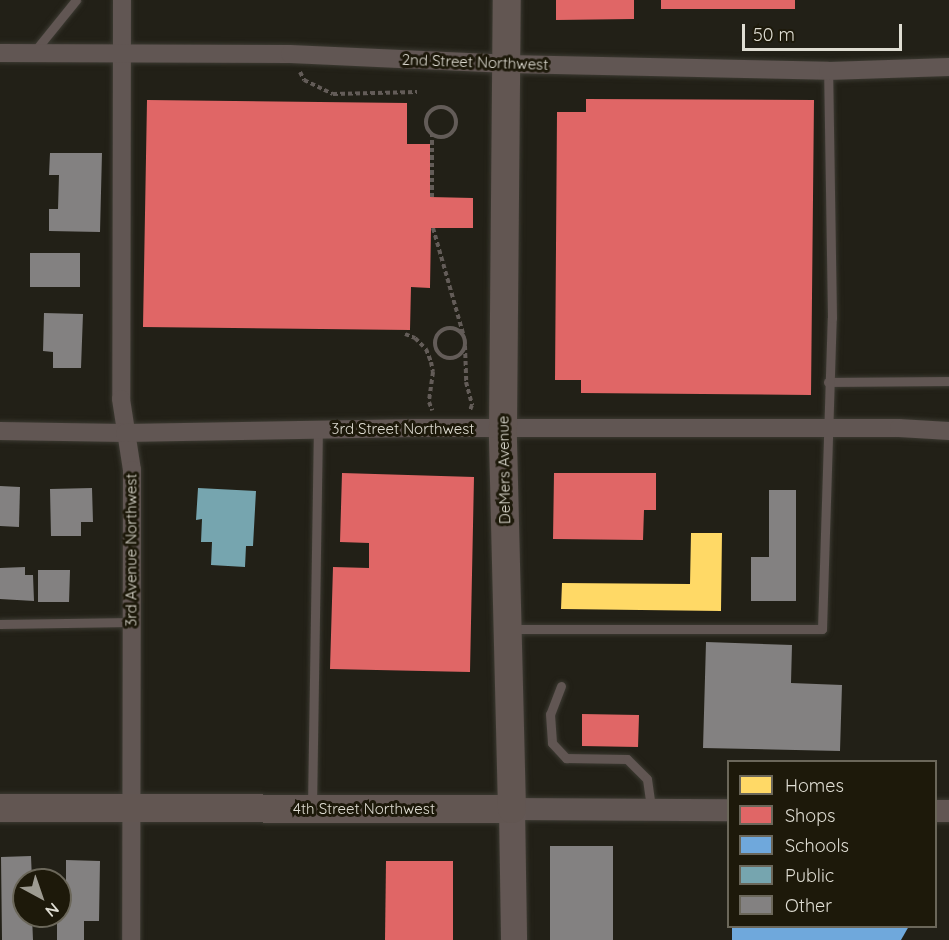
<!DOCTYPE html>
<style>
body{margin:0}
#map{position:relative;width:949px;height:940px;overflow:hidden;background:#222017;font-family:Quicksand,sans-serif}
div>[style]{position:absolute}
.homes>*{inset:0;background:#ffd966}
.shops>*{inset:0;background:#e06666}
.schools>*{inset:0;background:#6fa8dc}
.public>*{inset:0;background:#76a5af}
.building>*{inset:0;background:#838181}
.path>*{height:4px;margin-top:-2px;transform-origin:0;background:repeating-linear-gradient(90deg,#635c58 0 4.5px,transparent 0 7.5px)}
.path>.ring{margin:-2px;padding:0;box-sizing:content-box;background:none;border:4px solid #635c58;border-radius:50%}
.roads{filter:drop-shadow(0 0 2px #3c3a32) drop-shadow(0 0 2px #3c3a32)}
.service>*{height:9px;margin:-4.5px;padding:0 4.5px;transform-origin:4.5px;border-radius:4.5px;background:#615653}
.minor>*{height:18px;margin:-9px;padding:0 9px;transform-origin:9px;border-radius:9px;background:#615653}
.tertiary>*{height:22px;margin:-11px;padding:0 11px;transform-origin:11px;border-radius:11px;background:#615653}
.secondary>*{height:26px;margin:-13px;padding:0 13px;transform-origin:13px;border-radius:13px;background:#635754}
.primary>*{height:28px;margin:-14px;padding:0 14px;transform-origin:14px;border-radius:14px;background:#625652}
span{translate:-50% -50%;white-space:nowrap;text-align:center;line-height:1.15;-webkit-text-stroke:6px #1d190a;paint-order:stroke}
.street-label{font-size:15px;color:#dfddd3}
.legend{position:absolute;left:727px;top:760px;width:210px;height:168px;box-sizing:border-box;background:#1d190a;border:2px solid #6b675a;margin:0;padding:8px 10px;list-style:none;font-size:18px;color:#dfddd3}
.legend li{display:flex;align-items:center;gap:12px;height:30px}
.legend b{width:30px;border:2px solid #6b675a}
.north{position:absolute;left:12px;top:868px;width:60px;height:60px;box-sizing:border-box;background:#1d190a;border:2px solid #6b675a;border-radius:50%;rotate:140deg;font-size:16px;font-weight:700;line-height:24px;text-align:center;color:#dfddd3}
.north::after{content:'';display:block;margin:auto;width:21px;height:27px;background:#9d9b91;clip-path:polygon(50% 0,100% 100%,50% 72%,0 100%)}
.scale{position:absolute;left:742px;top:24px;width:160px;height:27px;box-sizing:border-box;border:3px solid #dfddd3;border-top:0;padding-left:8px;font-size:18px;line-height:21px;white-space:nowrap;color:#dfddd3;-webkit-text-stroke:4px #1d190a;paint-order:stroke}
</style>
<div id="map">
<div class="homes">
<i style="clip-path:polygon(691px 533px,722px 533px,721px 611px,561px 609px,562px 583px,690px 584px)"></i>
</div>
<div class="shops">
<i style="clip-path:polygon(556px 0,634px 0,634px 19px,556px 20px)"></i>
<i style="clip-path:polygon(661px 0,795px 0,795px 9px,661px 9px)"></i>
<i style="clip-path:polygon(586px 99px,814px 100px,811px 395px,581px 393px,581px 380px,555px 380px,557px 112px,586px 112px)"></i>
<i style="clip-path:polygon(147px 100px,407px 103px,407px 144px,430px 144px,430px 197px,473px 198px,473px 228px,431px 228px,430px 288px,411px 287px,410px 330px,143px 327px)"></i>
<i style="clip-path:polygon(342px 473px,474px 477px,470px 672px,330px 669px,333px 567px,369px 568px,369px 543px,340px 542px)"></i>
<i style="clip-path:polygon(554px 473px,656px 473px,656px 510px,644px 510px,643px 540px,553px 539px)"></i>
<i style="clip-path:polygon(582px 714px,639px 715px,638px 747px,582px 746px)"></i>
<i style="clip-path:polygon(386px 861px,453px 861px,453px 940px,385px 940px)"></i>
</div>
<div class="schools">
<i style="clip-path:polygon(732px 926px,909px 926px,901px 940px,732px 940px)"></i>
</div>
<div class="public">
<i style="clip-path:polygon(198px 488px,256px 491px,253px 546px,246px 546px,245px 567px,211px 565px,212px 542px,201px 542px,202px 519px,196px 520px)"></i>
</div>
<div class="building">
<i style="clip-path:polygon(50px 153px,102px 153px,100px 232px,49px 231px,49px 209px,58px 209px,59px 175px,49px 175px)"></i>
<i style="clip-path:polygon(30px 253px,80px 253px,80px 287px,30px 287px)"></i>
<i style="clip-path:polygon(44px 313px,83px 314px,81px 368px,53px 368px,53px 352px,43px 351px)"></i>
<i style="clip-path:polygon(0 486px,20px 487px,19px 527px,0 526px)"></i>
<i style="clip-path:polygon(92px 488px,93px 522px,81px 522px,81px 536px,51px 536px,50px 489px)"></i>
<i style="clip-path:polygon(769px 490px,796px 490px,796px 601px,751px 601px,751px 557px,769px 557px)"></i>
<i style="clip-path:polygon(25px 567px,25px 575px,33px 575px,34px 601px,0 599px,0 568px)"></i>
<i style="clip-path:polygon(38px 570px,70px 570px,69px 602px,38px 602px)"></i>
<i style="clip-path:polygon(706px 642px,792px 645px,791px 683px,842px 685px,840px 751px,703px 748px)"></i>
<i style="clip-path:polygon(550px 846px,613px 846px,613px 940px,550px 940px)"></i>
<i style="clip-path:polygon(31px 856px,32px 880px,24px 880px,24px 916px,32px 916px,33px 940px,2px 940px,1px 857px)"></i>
<i style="clip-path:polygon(66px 860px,100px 861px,99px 921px,84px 921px,84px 940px,57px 940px,57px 916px,60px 916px,60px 903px,66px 903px)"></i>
</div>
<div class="path">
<i style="left:300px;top:72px;width:9px;rotate:63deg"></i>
<i style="left:304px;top:80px;width:32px;rotate:26deg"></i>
<i style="left:333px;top:94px;width:84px;rotate:-1.4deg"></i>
<i class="ring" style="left:426px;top:107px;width:26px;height:26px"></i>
<i style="left:432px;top:197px;width:63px;rotate:-90deg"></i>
<i style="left:433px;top:228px;width:113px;rotate:74.1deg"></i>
<i class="ring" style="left:435px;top:328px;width:26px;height:26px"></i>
<i style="left:405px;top:334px;width:11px;rotate:22deg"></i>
<i style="left:415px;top:338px;width:16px;rotate:45deg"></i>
<i style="left:426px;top:349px;width:14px;rotate:69deg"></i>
<i style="left:431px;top:362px;width:10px;rotate:79deg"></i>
<i style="left:433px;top:372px;width:30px;rotate:98deg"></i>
<i style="left:429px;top:402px;width:9px;rotate:69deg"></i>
<i style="left:465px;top:346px;width:36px;rotate:88deg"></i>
<i style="left:466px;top:382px;width:24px;rotate:75deg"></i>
<i style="left:472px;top:405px;width:5px;rotate:112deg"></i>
</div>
<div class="roads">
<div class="service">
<i style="left:34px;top:52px;width:67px;rotate:-51.1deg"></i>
<i style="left:828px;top:382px;width:121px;rotate:-0.5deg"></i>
<i style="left:0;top:624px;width:132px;rotate:-0.9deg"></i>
<i style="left:510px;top:629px;width:312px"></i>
<i style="left:822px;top:629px;width:311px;rotate:-88.2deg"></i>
<i style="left:832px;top:318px;width:247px;rotate:-90.9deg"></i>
<i style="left:561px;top:686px;width:30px;rotate:111deg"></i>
<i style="left:550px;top:714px;width:29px;rotate:86deg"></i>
<i style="left:552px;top:743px;width:21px;rotate:47deg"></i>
<i style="left:566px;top:758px;width:61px;rotate:0.9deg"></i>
<i style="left:627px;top:759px;width:28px;rotate:45deg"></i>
<i style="left:647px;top:779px;width:29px;rotate:82deg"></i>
<i style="left:312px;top:807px;width:378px;rotate:-89.1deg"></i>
</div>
<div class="minor">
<i style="left:122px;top:0;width:399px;rotate:90.1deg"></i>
<i style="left:121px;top:399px;width:72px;rotate:81.2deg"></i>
<i style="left:132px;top:470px;width:470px;rotate:90.1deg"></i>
<i style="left:0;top:53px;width:290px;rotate:0.2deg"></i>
<i style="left:290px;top:54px;width:217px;rotate:2.6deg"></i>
<i style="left:507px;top:64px;width:321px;rotate:1.2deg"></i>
<i style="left:828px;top:71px;width:121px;rotate:-1.9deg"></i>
<i style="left:0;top:431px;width:125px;rotate:0.9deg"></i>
<i style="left:125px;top:433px;width:291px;rotate:-1deg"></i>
<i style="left:416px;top:428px;width:483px"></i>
<i style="left:899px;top:428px;width:50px;rotate:3.4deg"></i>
</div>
<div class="tertiary">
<i style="left:512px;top:809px;width:216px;rotate:0.3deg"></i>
<i style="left:936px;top:811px;width:13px"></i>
</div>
<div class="secondary">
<i style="left:512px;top:809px;width:131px;rotate:89.1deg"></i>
</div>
<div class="primary">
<i style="left:0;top:808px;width:512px;rotate:0.11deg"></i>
<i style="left:512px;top:809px;width:381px;rotate:-91.4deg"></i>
<i style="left:503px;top:428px;width:428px;rotate:-89.5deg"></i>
</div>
</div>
<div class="street-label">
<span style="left:475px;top:62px;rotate:2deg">2nd Street Northwest</span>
<span style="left:403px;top:429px">3rd Street Northwest</span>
<span style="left:504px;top:470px;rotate:-91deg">DeMers Avenue</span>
<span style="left:131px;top:550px;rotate:-90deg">3rd Avenue Northwest</span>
<span style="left:364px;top:809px">4th Street Northwest</span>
</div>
<ul class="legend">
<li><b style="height:16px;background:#ffd966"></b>Homes</li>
<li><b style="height:16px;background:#e06666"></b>Shops</li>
<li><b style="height:16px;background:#6fa8dc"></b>Schools</li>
<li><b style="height:16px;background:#76a5af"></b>Public</li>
<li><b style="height:16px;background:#838181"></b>Other</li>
</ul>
<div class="north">N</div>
<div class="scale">50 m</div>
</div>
